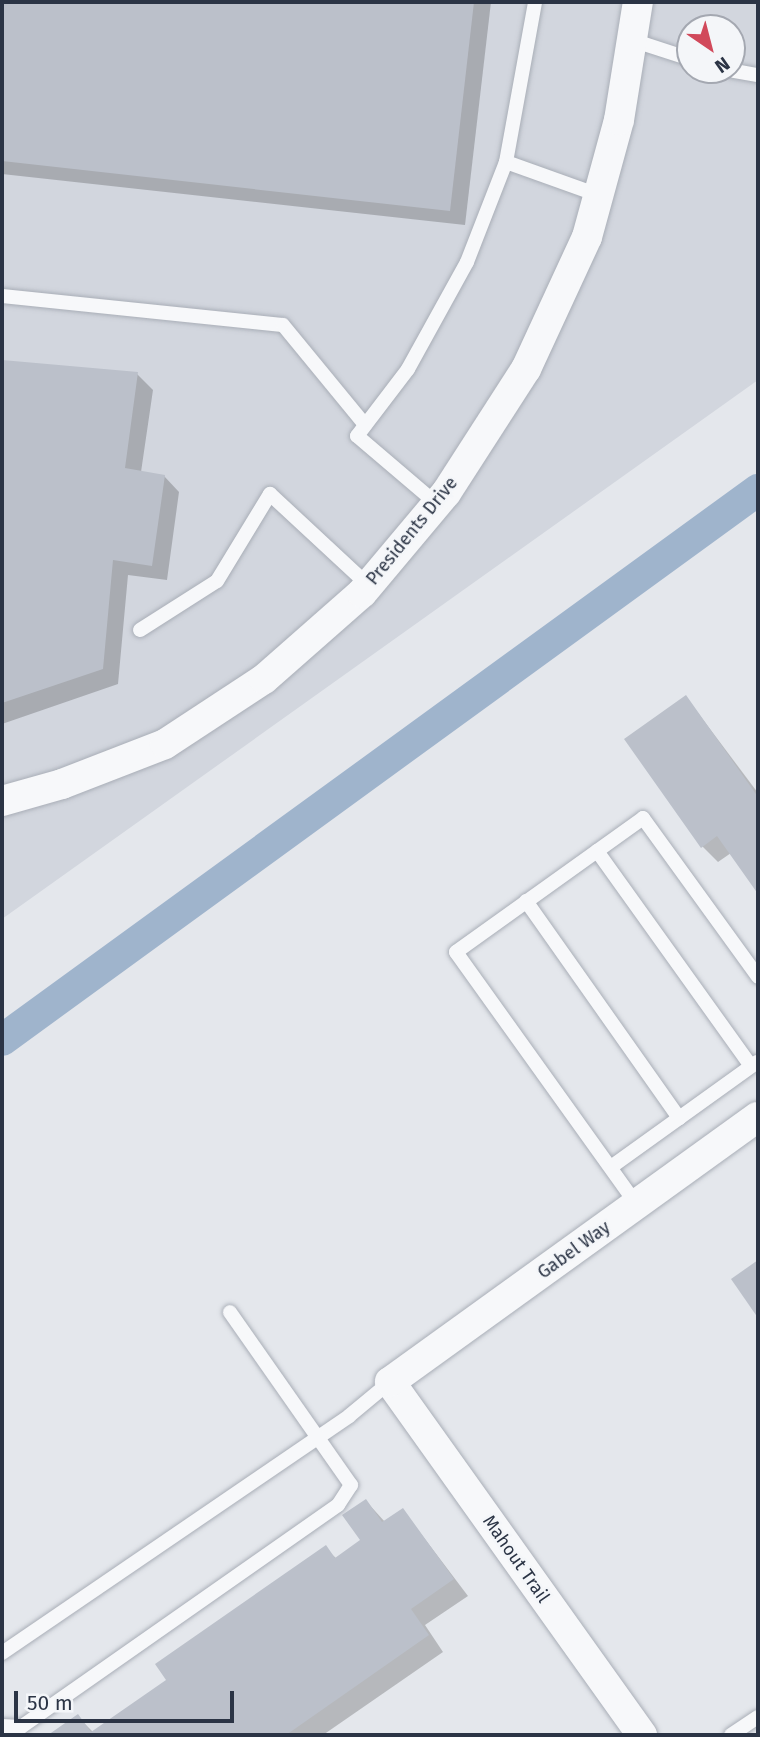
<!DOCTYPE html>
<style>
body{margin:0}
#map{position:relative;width:760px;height:1737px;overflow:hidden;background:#e4e7ec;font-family:"Fira Sans",sans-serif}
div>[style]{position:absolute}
.built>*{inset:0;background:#d2d6de}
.shadow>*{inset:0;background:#0003}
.canal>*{height:32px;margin:-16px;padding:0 16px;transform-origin:16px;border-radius:16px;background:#9fb4cc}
.building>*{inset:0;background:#bbc0ca}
.roads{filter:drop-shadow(0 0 2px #a9aeb7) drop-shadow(0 0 2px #a9aeb7)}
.lane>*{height:14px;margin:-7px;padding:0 7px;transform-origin:7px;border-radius:7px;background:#f7f8fa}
.street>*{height:30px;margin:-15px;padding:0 15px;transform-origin:15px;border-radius:15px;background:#f7f8fa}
span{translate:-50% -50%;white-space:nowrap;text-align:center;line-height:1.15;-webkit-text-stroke:5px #f4f6f9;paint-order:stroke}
.street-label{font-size:18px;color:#2b3445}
.frame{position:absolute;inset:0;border:4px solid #2b3445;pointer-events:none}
.north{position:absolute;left:676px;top:14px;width:70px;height:70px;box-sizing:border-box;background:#f4f6f9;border:2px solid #a4a8b1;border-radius:50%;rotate:145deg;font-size:19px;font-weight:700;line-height:28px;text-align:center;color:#2b3445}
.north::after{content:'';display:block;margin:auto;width:24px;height:32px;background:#d1495b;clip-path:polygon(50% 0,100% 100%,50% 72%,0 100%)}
.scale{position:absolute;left:14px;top:1691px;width:220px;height:32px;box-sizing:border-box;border:4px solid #2b3445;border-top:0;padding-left:9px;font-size:21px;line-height:24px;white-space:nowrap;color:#2b3445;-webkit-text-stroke:5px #f4f6f9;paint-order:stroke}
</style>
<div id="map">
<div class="built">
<i style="clip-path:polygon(evenodd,2px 2px,758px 2px,758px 380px,2px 919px,2px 2px,690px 28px,732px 28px,732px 70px,690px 70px,690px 28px)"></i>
</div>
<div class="shadow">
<i style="clip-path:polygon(2px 2px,491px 2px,465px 225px,2px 174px)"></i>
<i style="clip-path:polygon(2px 362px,137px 374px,153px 390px,141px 472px,164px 476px,179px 492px,167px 580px,128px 575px,118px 684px,2px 724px)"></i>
<i style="clip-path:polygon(686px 697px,758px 793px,758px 891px,731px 853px,718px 862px,702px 846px)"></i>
<i style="clip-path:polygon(366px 1501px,385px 1522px,403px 1510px,468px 1596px,425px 1625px,443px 1652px,323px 1735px,51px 1735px,78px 1717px,94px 1733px,168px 1681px,325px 1548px,337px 1559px,362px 1541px)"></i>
</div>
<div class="canal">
<i style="left:2px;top:1040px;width:935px;rotate:-36.04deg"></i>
</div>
<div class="building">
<i style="clip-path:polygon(2px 2px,474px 2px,450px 211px,2px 161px)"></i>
<i style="clip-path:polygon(2px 360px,138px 372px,125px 468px,165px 475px,152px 566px,113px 560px,103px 669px,2px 703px)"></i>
<i style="clip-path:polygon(686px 695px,758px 797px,758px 894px,717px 836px,701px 848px,624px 739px)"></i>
<i style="clip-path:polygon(758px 1260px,758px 1318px,731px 1279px)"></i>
<i style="clip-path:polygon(366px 1499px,382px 1522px,403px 1508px,454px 1579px,411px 1609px,429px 1635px,286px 1735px,48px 1735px,78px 1714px,91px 1732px,166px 1680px,155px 1664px,326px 1545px,335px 1558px,360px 1540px,342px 1515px)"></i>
</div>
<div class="roads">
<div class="lane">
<i style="left:632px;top:40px;width:61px;rotate:18.1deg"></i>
<i style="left:729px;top:70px;width:29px;rotate:10deg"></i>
<i style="left:506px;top:162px;width:98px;rotate:19.7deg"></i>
<i style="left:2px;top:296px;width:282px;rotate:5.9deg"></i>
<i style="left:283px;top:325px;width:129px;rotate:50.6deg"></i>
<i style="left:437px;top:504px;width:105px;rotate:-139.6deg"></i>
<i style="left:357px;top:436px;width:84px;rotate:-52.7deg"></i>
<i style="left:408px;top:369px;width:122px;rotate:-61.1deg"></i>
<i style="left:467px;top:262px;width:107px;rotate:-68.7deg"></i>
<i style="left:506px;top:162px;width:163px;rotate:-79.7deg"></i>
<i style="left:140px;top:630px;width:91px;rotate:-32.5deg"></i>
<i style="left:217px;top:581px;width:102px;rotate:-58.7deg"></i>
<i style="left:270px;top:494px;width:134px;rotate:42.9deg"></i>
<i style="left:597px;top:851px;width:264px;rotate:54.4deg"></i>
<i style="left:526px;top:901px;width:266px;rotate:54.8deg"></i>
<i style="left:611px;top:1167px;width:180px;rotate:-35.7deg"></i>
<i style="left:637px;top:1205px;width:311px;rotate:-125.6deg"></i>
<i style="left:456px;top:952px;width:230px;rotate:-35.6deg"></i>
<i style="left:643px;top:818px;width:196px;rotate:54.1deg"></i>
<i style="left:2px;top:1653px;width:420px;rotate:-34.3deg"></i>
<i style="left:349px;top:1416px;width:53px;rotate:-39.7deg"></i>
<i style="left:2px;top:1726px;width:19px;rotate:3deg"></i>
<i style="left:21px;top:1727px;width:387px;rotate:-35deg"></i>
<i style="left:338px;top:1505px;width:24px;rotate:-57deg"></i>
<i style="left:351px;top:1485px;width:211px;rotate:-125deg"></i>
<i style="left:731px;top:1735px;width:32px;rotate:-34deg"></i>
</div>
<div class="street">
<i style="left:2px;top:801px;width:62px;rotate:-15.8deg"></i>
<i style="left:62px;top:784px;width:110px;rotate:-21.2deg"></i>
<i style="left:165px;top:744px;width:118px;rotate:-33.3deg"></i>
<i style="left:264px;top:679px;width:130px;rotate:-41.3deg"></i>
<i style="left:362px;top:593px;width:131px;rotate:-50deg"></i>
<i style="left:446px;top:493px;width:148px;rotate:-57.2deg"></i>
<i style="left:526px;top:369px;width:145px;rotate:-65.2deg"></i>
<i style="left:587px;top:237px;width:121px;rotate:-74.7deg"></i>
<i style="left:619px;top:120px;width:120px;rotate:-80.9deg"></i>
<i style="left:642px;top:1735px;width:434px;rotate:-125.5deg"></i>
<i style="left:390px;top:1382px;width:453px;rotate:-35.8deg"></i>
</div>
</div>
<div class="street-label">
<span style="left:412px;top:531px;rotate:-51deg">Presidents Drive</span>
<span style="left:574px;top:1250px;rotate:-36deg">Gabel Way</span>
<span style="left:516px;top:1559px;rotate:55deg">Mahout Trail</span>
</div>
<div class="frame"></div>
<div class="north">N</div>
<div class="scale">50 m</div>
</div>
